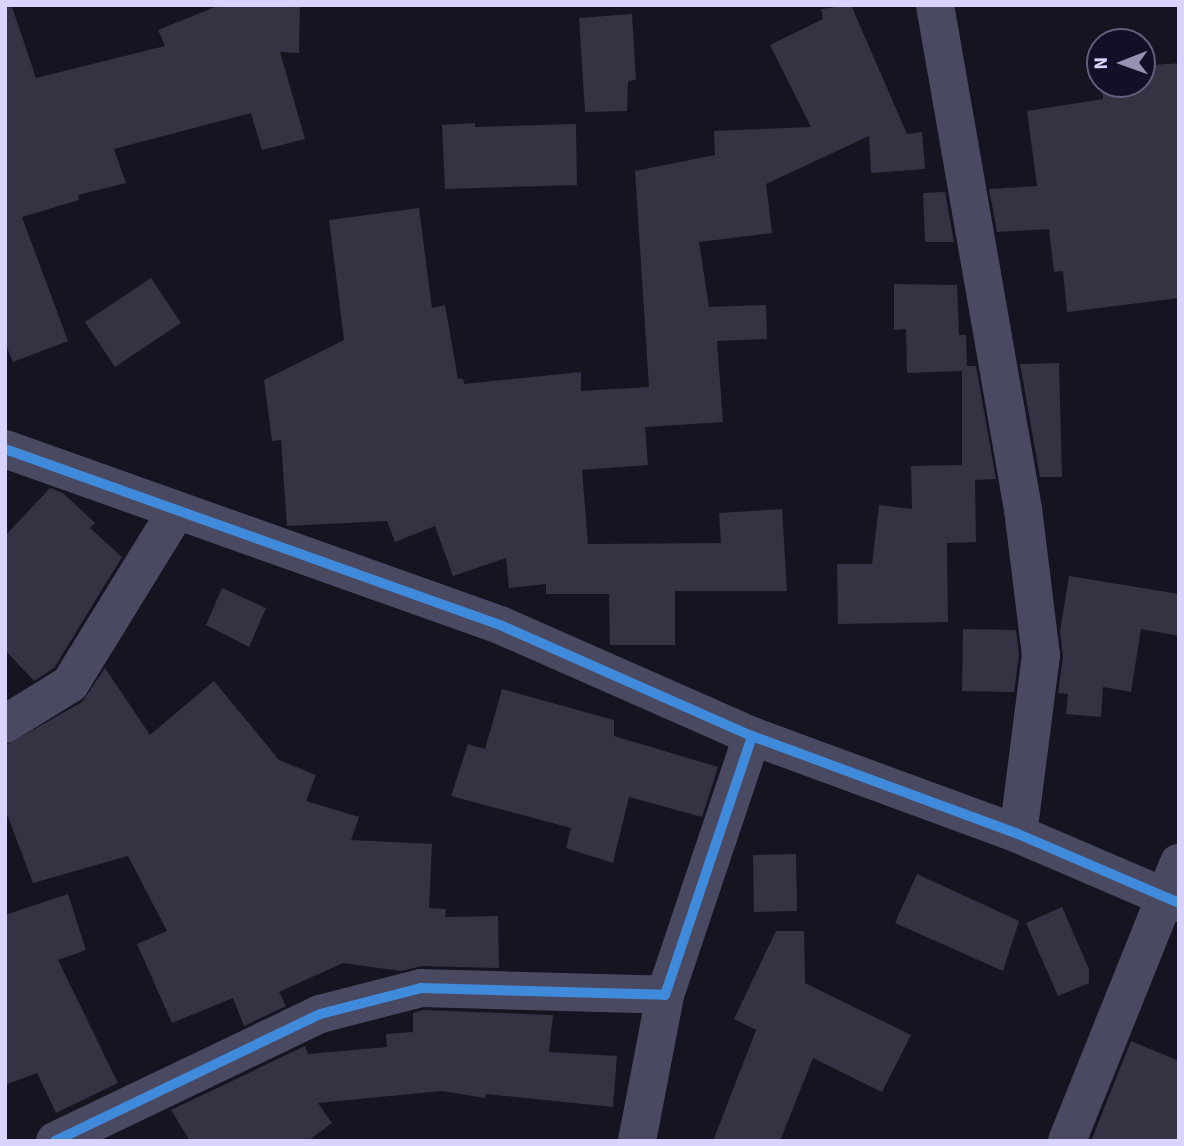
<!DOCTYPE html>
<style>
body{margin:0}
#map{position:relative;width:1184px;height:1146px;overflow:hidden;background:#161421;font-family:"Source Sans 3",sans-serif}
div>[style]{position:absolute}
.building>*{inset:0;background:#343243}
.minor>*{height:38px;margin:-19px;padding:0 19px;transform-origin:19px;border-radius:19px;background:#4a4962}
.cycleway>*{height:10px;margin:-5px;padding:0 5px;transform-origin:5px;border-radius:5px;background:#408adc}
span{translate:-50% -50%;white-space:nowrap;text-align:center;line-height:1.15;-webkit-text-stroke:5px #130f26;paint-order:stroke}
.frame{position:absolute;inset:0;border:7px solid #d9d4ff;pointer-events:none}
.north{position:absolute;left:1086px;top:28px;width:70px;height:70px;box-sizing:border-box;background:#130f26;border:2px solid #625e7d;border-radius:50%;rotate:269deg;font-size:19px;font-weight:700;line-height:28px;text-align:center;color:#d9d4ff}
.north::after{content:'';display:block;margin:auto;width:24px;height:32px;background:#9591b1;clip-path:polygon(50% 0,100% 100%,50% 72%,0 100%)}
</style>
<div id="map">
<div class="building">
<i style="clip-path:polygon(220px 5px,300px 5px,299px 53px,280px 52px,305px 139px,262px 150px,251px 113px,114px 149px,126px 183px,78px 195px,79px 200px,22px 217px,68px 341px,13px 362px,5px 343px,5px 8px,12px 7px,36px 78px,165px 46px,158px 30px)"></i>
<i style="clip-path:polygon(851px 5px,907px 134px,922px 132px,925px 169px,871px 173px,869px 136px,766px 184px,772px 233px,699px 242px,709px 307px,766px 305px,767px 339px,717px 341px,723px 422px,645px 427px,648px 465px,582px 470px,588px 544px,721px 543px,719px 513px,782px 509px,787px 591px,675px 591px,675px 645px,610px 645px,609px 594px,546px 594px,546px 584px,509px 588px,506px 558px,453px 576px,435px 526px,395px 542px,387px 521px,287px 526px,281px 440px,272px 441px,264px 380px,344px 340px,329px 220px,419px 208px,432px 308px,445px 305px,458px 379px,463px 378px,464px 384px,581px 372px,581px 391px,649px 387px,635px 171px,715px 155px,714px 131px,811px 127px,770px 45px,823px 19px,821px 9px)"></i>
<i style="clip-path:polygon(632px 14px,636px 80px,628px 81px,627px 111px,585px 112px,579px 18px)"></i>
<i style="clip-path:polygon(1179px 63px,1179px 298px,1067px 312px,1063px 271px,1054px 272px,1049px 229px,997px 232px,989px 189px,1037px 186px,1027px 111px,1103px 99px,1102px 84px,1142px 84px,1142px 66px)"></i>
<i style="clip-path:polygon(475px 123px,475px 127px,576px 124px,577px 185px,445px 189px,442px 125px)"></i>
<i style="clip-path:polygon(945px 192px,954px 242px,925px 242px,923px 193px)"></i>
<i style="clip-path:polygon(151px 278px,181px 323px,115px 367px,85px 322px)"></i>
<i style="clip-path:polygon(894px 284px,957px 285px,959px 335px,966px 335px,967px 366px,976px 366px,996px 479px,975px 480px,976px 542px,947px 543px,948px 622px,838px 624px,837px 564px,872px 564px,879px 505px,912px 509px,911px 466px,962px 465px,962px 371px,907px 373px,906px 329px,894px 330px)"></i>
<i style="clip-path:polygon(1059px 363px,1062px 477px,1040px 477px,1020px 364px)"></i>
<i style="clip-path:polygon(50px 488px,63px 493px,95px 523px,90px 528px,122px 557px,54px 668px,34px 681px,5px 650px,5px 536px)"></i>
<i style="clip-path:polygon(1069px 576px,1179px 594px,1179px 636px,1141px 629px,1131px 692px,1103px 687px,1101px 717px,1066px 714px,1068px 694px,1058px 693px,1063px 657px,1060px 631px)"></i>
<i style="clip-path:polygon(222px 588px,266px 608px,249px 647px,206px 625px)"></i>
<i style="clip-path:polygon(963px 629px,1016px 630px,1019px 655px,1014px 692px,962px 691px)"></i>
<i style="clip-path:polygon(105px 668px,150px 735px,214px 681px,279px 760px,316px 775px,306px 801px,359px 817px,351px 840px,432px 844px,429px 908px,446px 909px,445px 917px,498px 916px,499px 968px,422px 966px,401px 971px,343px 963px,279px 992px,286px 1006px,244px 1026px,233px 998px,172px 1023px,137px 944px,167px 931px,128px 856px,33px 883px,5px 809px,5px 746px,82px 702px)"></i>
<i style="clip-path:polygon(502px 689px,614px 720px,614px 736px,718px 767px,702px 817px,629px 797px,613px 863px,566px 848px,571px 828px,451px 796px,468px 744px,485px 749px)"></i>
<i style="clip-path:polygon(796px 854px,797px 911px,754px 912px,753px 855px)"></i>
<i style="clip-path:polygon(917px 874px,1019px 921px,1003px 971px,895px 923px)"></i>
<i style="clip-path:polygon(68px 894px,86px 950px,58px 960px,118px 1083px,56px 1113px,37px 1073px,5px 1085px,5px 915px)"></i>
<i style="clip-path:polygon(1062px 907px,1089px 969px,1089px 983px,1058px 996px,1026px 923px)"></i>
<i style="clip-path:polygon(776px 931px,804px 931px,805px 983px,911px 1035px,882px 1092px,813px 1058px,780px 1141px,713px 1141px,756px 1030px,734px 1019px)"></i>
<i style="clip-path:polygon(423px 1010px,553px 1015px,549px 1052px,617px 1056px,613px 1107px,486px 1094px,485px 1098px,442px 1091px,318px 1103px,332px 1123px,308px 1141px,190px 1141px,171px 1110px,305px 1046px,308px 1054px,387px 1047px,386px 1034px,413px 1032px,413px 1013px)"></i>
<i style="clip-path:polygon(1131px 1041px,1179px 1061px,1179px 1141px,1091px 1141px)"></i>
</div>
<div class="minor">
<i style="left:935px;top:5px;width:512px;rotate:80.1deg"></i>
<i style="left:1023px;top:509px;width:147px;rotate:83deg"></i>
<i style="left:1041px;top:655px;width:180px;rotate:97.3deg"></i>
<i style="left:5px;top:449px;width:525px;rotate:19.57deg"></i>
<i style="left:500px;top:625px;width:275px;rotate:23.8deg"></i>
<i style="left:752px;top:736px;width:283px;rotate:20.2deg"></i>
<i style="left:1018px;top:834px;width:175px;rotate:23.2deg"></i>
<i style="left:5px;top:724px;width:76px;rotate:-31.6deg"></i>
<i style="left:70px;top:684px;width:204px;rotate:-58.4deg"></i>
<i style="left:55px;top:1141px;width:294px;rotate:-25.6deg"></i>
<i style="left:320px;top:1014px;width:104px;rotate:-14.4deg"></i>
<i style="left:421px;top:988px;width:244px;rotate:1.6deg"></i>
<i style="left:665px;top:995px;width:273px;rotate:-71.4deg"></i>
<i style="left:637px;top:1141px;width:149px;rotate:-79.1deg"></i>
<i style="left:1067px;top:1141px;width:300px;rotate:-68.1deg"></i>
</div>
<div class="cycleway">
<i style="left:5px;top:449px;width:525px;rotate:19.57deg"></i>
<i style="left:500px;top:625px;width:275px;rotate:23.8deg"></i>
<i style="left:752px;top:736px;width:283px;rotate:20.2deg"></i>
<i style="left:1018px;top:834px;width:175px;rotate:23.2deg"></i>
<i style="left:55px;top:1141px;width:294px;rotate:-25.6deg"></i>
<i style="left:320px;top:1014px;width:104px;rotate:-14.4deg"></i>
<i style="left:421px;top:988px;width:244px;rotate:1.6deg"></i>
<i style="left:665px;top:995px;width:273px;rotate:-71.4deg"></i>
</div>
<div class="frame"></div>
<div class="north">N</div>
</div>
